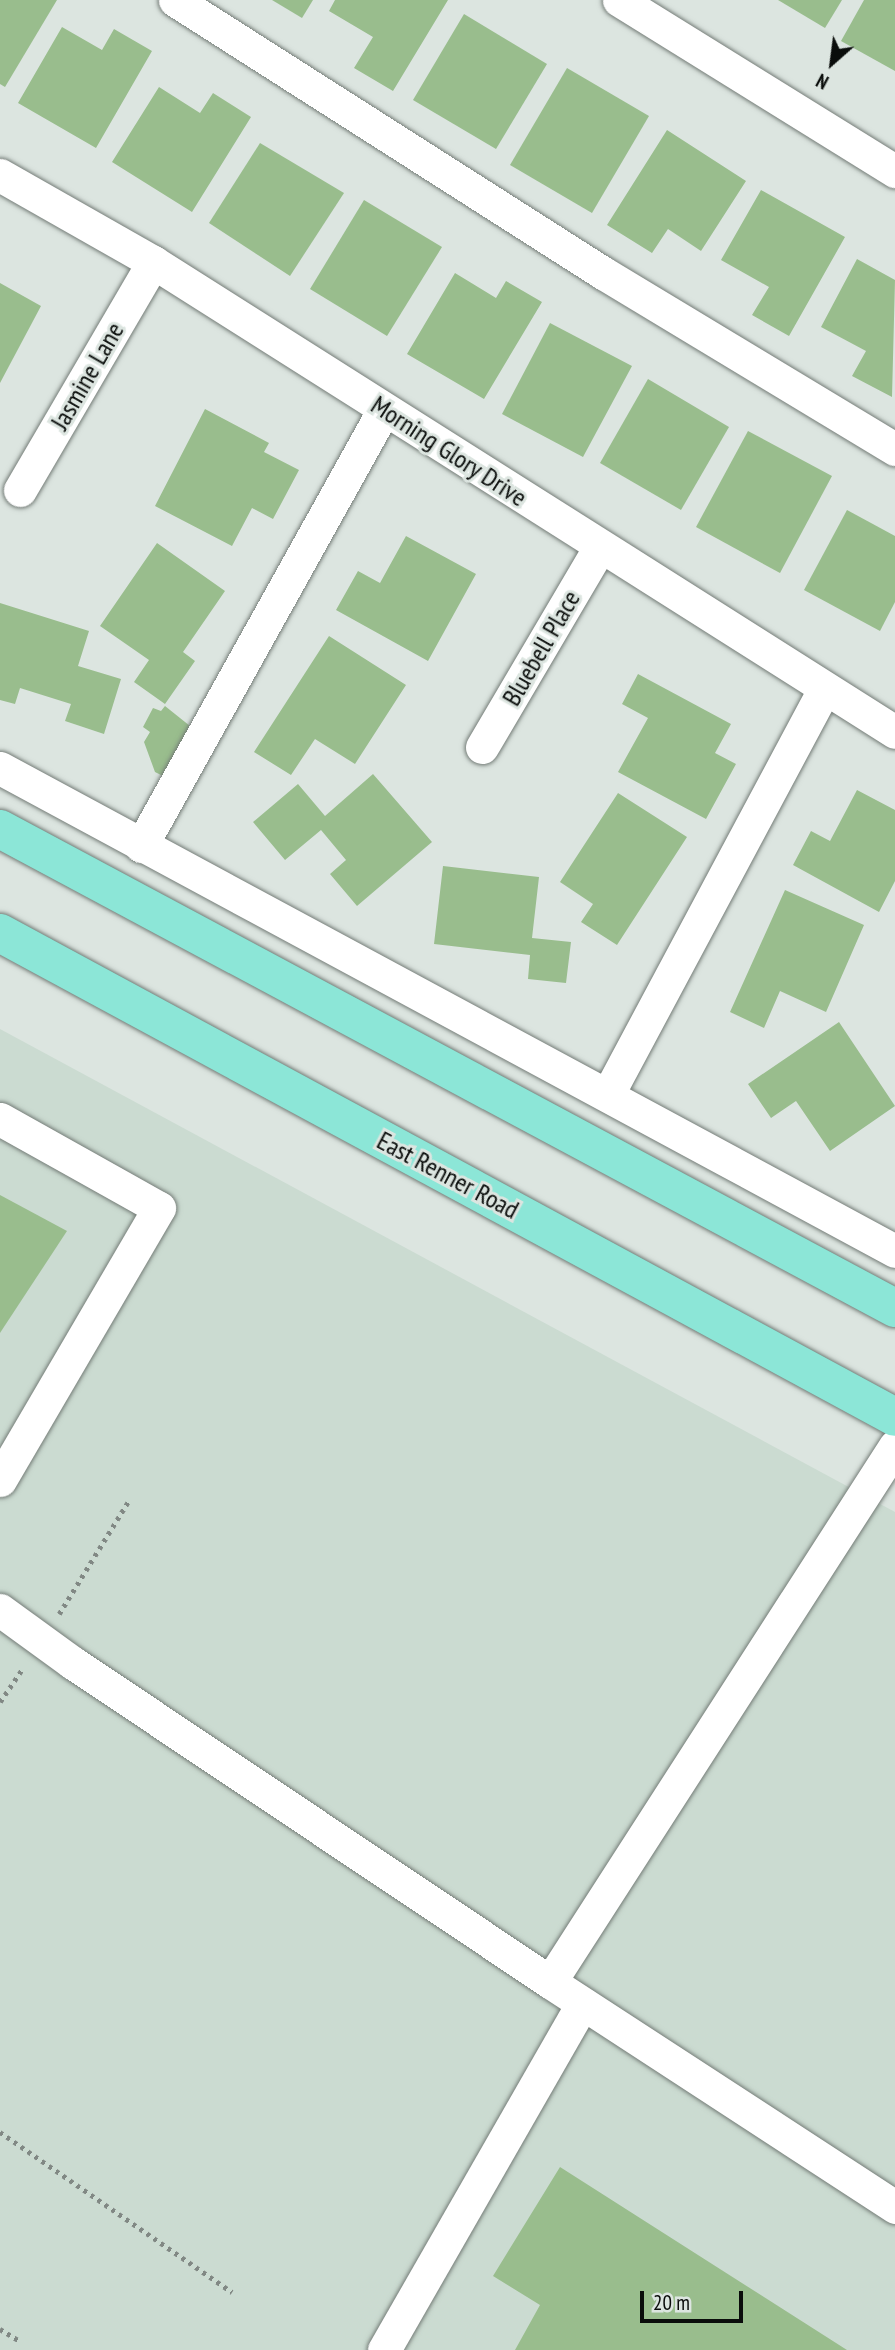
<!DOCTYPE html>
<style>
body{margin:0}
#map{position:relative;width:895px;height:2350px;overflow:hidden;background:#dce5e0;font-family:"PT Sans Narrow",sans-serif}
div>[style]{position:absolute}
.built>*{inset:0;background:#cbdbd1}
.building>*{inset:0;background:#99bd8d}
.path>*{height:4.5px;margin-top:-2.25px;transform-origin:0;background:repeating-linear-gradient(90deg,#818884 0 3.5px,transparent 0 8.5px)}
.roads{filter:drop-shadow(0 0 2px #747c77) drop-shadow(0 0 2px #747c77)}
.minor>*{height:33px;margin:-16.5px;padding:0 16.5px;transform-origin:16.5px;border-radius:16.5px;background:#fff}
.major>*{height:38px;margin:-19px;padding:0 19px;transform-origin:19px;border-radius:19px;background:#8ce6d7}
span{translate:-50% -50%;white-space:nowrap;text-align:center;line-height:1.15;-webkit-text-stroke:6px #dce5e0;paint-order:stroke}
.street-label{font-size:26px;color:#0a0d0b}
.north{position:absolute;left:797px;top:28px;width:70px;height:70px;-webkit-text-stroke:5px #dce5e0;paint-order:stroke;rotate:208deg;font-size:19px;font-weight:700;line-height:28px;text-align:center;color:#0a0d0b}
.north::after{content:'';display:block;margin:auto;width:24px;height:32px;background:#0a0d0b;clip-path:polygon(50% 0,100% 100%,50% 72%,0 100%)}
.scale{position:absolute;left:640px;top:2291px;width:103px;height:32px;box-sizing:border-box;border:4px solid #0a0d0b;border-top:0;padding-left:9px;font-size:21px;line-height:24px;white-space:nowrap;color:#0a0d0b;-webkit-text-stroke:5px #dce5e0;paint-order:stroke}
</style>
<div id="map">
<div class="built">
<i style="clip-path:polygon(0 1029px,895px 1512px,895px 2350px,0 2350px)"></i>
</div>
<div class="building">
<i style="clip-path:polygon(0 0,57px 0,5px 87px,0 84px)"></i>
<i style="clip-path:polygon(272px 0,313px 0,302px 18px)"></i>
<i style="clip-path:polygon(335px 0,448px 0,393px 91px,354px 68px,373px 37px,329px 11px)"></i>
<i style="clip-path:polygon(778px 0,842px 0,825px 28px)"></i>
<i style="clip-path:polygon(864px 0,895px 0,895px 71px,841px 41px)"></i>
<i style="clip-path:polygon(464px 14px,547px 64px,496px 149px,413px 100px)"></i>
<i style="clip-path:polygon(62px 27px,102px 50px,114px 29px,152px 51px,96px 148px,18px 103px)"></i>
<i style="clip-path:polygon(567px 68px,649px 116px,592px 213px,510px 165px)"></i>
<i style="clip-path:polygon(159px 87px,200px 113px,213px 93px,251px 117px,192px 212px,112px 162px)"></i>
<i style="clip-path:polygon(667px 130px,746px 181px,701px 251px,668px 229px,652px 253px,607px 225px)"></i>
<i style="clip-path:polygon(260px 143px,344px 193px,290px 276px,209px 223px)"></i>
<i style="clip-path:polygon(761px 190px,845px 237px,789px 336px,752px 315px,769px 287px,721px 260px)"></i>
<i style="clip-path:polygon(364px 200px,442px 247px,387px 336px,310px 289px)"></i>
<i style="clip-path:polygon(857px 259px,895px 280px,892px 397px,852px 376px,866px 351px,821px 327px)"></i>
<i style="clip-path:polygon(455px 273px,496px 298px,506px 281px,542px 302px,484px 399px,407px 354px)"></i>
<i style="clip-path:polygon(0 283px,41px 306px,0 383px)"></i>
<i style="clip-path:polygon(550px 323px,632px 366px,583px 457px,502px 414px)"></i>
<i style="clip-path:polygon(648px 379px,729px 427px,681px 510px,600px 463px)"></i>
<i style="clip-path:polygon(205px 409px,269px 443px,264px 452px,299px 470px,273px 519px,252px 508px,232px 546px,155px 506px)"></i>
<i style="clip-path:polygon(748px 431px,832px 476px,780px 573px,696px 527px)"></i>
<i style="clip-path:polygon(847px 510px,895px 536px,895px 602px,880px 631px,804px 590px)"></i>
<i style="clip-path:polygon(406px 536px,476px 574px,428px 661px,336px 610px,358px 571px,380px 583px)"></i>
<i style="clip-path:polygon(157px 543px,225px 591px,183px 652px,195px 661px,165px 704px,134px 682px,149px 660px,100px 626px)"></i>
<i style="clip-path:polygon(0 603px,89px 631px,78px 666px,121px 679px,104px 734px,65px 721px,71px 704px,20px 688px,15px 704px,0 700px)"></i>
<i style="clip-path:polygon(329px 636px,406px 685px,355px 764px,315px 739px,291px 775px,254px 752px)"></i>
<i style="clip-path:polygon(638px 674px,731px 724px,715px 753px,736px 764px,706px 819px,618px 772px,648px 718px,622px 704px)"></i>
<i style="clip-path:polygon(165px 706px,195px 730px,169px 779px,155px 772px,144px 742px,150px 732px,143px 727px,153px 708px,161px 711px)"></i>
<i style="clip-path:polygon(373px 774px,432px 842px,357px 906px,330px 874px,346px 860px,321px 830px,285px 860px,253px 822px,298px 784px,325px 816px)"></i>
<i style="clip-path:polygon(857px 790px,895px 810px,895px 881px,879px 912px,793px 865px,811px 831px,830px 841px)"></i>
<i style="clip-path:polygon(618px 793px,687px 837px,617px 945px,581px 922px,593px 904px,560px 882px)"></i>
<i style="clip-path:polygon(443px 866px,539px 877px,532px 938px,571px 942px,566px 983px,528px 979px,530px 955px,434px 944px)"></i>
<i style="clip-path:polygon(785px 890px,864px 925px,826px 1012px,780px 991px,764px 1028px,730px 1012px)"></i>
<i style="clip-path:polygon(839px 1022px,895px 1106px,830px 1151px,796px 1101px,771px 1118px,748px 1084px)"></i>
<i style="clip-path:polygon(0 1195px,67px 1231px,0 1333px)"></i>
<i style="clip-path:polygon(560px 2167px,847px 2350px,515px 2350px,540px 2305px,493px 2276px)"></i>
</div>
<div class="path">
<i style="left:59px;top:1614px;width:134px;rotate:-58.4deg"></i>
<i style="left:0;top:1702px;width:41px;rotate:-55.9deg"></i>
<i style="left:0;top:2132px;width:282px;rotate:34.6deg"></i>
<i style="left:0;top:2329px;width:23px;rotate:31deg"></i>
</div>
<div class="roads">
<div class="minor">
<i style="left:175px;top:0;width:508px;rotate:32.53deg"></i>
<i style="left:603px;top:273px;width:341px;rotate:31.1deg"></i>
<i style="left:619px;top:0;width:325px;rotate:31.8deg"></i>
<i style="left:0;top:175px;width:176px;rotate:29.6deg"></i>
<i style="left:153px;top:262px;width:878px;rotate:32.35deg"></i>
<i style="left:20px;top:490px;width:264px;rotate:-59.7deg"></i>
<i style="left:482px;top:747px;width:231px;rotate:-59.5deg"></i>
<i style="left:0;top:768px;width:1017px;rotate:28.35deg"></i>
<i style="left:141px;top:846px;width:499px;rotate:-60.9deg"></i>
<i style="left:608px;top:1094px;width:460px;rotate:-61.9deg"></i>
<i style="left:0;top:1119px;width:182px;rotate:29.2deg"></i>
<i style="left:159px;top:1208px;width:315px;rotate:120.3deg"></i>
<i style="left:895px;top:1446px;width:637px;rotate:122.77deg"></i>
<i style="left:550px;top:1982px;width:412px;rotate:33.1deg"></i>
<i style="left:0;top:1610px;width:90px;rotate:36deg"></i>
<i style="left:73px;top:1663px;width:574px;rotate:33.77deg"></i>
<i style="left:384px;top:2350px;width:399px;rotate:-60.2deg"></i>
</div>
<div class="major">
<i style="left:0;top:829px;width:1015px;rotate:28.16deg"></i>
<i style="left:0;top:933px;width:1017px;rotate:28.4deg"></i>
</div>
</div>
<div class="street-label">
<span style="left:87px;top:376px;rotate:-60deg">Jasmine Lane</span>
<span style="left:449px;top:451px;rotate:33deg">Morning Glory Drive</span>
<span style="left:541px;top:648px;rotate:-60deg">Bluebell Place</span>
<span style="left:448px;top:1175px;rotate:28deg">East Renner Road</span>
</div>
<div class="north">N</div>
<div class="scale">20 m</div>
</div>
